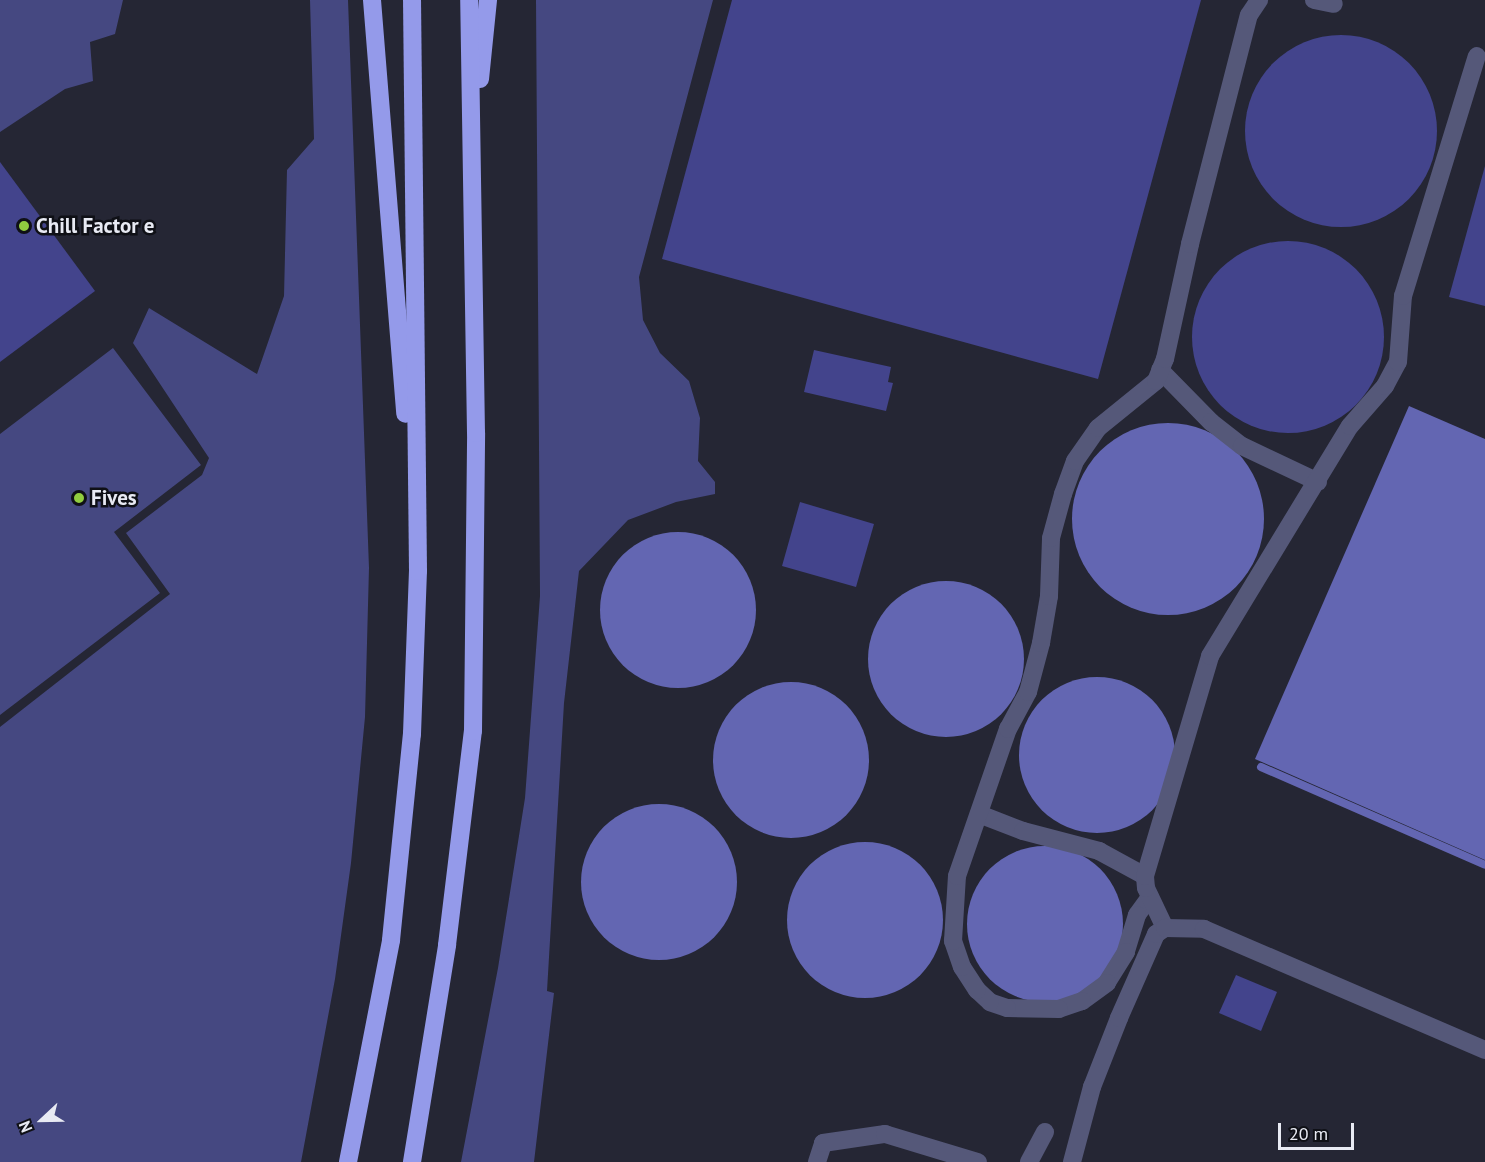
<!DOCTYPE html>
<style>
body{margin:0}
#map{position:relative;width:1485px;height:1162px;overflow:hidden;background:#252634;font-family:"PT Sans",sans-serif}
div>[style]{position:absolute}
.green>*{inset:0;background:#454881}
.water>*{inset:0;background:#6366b2}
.round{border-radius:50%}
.stream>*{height:8px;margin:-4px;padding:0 4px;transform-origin:4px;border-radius:4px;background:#6366b2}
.building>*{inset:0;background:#43448c}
.minor>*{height:18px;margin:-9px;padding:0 9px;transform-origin:9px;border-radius:9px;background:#555879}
.highway>*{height:18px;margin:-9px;padding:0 9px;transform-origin:9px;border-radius:9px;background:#949aea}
.dots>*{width:16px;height:16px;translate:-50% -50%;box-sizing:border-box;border:3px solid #0f1016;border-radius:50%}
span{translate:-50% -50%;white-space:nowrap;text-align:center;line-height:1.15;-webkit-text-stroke:5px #0f1016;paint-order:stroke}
.poi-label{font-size:21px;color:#e8eaf3;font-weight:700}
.left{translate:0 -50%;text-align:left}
.north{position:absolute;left:12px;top:1090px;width:60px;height:60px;-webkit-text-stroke:4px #0f1016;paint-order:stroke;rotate:248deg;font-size:16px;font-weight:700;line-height:24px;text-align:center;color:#e8eaf3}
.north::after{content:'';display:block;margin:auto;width:21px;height:27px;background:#e8eaf3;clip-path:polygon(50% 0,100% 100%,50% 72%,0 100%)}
.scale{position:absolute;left:1278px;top:1123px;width:76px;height:27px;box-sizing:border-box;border:3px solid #e8eaf3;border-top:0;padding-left:8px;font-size:18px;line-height:21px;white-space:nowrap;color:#e8eaf3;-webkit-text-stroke:4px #0f1016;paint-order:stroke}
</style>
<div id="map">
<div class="green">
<i style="clip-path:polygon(0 0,123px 0,115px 34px,90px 42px,93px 81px,65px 89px,0 132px)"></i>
<i style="clip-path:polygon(310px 0,348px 0,369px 568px,365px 717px,351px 863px,335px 979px,301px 1162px,0 1162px,0 727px,170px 594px,126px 533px,202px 475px,209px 458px,133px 343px,149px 308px,257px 374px,284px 296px,287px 170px,314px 139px)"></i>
<i style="clip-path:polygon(536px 0,713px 0,639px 277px,643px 320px,660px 353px,689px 381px,700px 418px,698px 461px,715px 482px,715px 494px,676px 502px,628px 520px,579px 571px,564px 703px,547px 991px,554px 993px,534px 1162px,461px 1162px,498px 968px,525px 798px,540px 596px)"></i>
<i style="clip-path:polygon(113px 348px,201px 465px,114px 532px,160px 593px,0 715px,0 434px)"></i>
</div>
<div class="water">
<i style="clip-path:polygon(1409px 406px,1485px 439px,1485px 860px,1255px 759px)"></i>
<i class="round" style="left:1072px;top:423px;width:192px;height:192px"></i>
<i class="round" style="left:600px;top:532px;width:156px;height:156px"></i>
<i class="round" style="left:868px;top:581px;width:156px;height:156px"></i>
<i class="round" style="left:1019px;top:677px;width:156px;height:156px"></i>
<i class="round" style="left:713px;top:682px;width:156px;height:156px"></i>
<i class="round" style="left:581px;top:804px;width:156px;height:156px"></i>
<i class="round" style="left:787px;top:842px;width:156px;height:156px"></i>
<i class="round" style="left:967px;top:846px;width:156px;height:156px"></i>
</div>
<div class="stream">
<i style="left:1261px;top:767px;width:244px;rotate:23.6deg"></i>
</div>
<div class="building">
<i style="clip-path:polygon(732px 0,1201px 0,1098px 379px,662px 259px)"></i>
<i class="round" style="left:1245px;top:35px;width:192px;height:192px"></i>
<i style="clip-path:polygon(0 162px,95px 291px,0 362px)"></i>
<i style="clip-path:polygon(1485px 166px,1485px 306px,1449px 297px)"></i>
<i class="round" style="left:1192px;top:241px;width:192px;height:192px"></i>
<i style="clip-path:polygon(814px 350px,891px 367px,888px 382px,893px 383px,886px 411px,804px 392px)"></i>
<i style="clip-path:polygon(800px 502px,874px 524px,856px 587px,782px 566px)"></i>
<i style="clip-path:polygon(1236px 975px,1277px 992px,1261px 1031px,1219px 1013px)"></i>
</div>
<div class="minor">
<i style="left:1314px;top:0;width:20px;rotate:11deg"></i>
<i style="left:1160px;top:370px;width:73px;rotate:45.6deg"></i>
<i style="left:1211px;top:422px;width:39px;rotate:38deg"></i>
<i style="left:1242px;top:446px;width:84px;rotate:25.3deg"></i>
<i style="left:979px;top:814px;width:47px;rotate:21.1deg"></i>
<i style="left:1023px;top:831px;width:79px;rotate:14.7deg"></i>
<i style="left:1099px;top:851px;width:52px;rotate:28.5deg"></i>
<i style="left:1150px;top:897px;width:22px;rotate:126deg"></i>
<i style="left:1137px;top:915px;width:39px;rotate:107deg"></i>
<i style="left:1126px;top:952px;width:36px;rotate:122deg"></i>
<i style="left:1107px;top:983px;width:31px;rotate:144deg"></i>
<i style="left:1082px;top:1001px;width:24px;rotate:161deg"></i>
<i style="left:1059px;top:1009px;width:52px;rotate:-178.9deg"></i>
<i style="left:1007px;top:1008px;width:18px;rotate:-161deg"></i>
<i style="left:990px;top:1002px;width:18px;rotate:-137deg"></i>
<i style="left:977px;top:990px;width:27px;rotate:-123deg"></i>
<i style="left:962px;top:967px;width:28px;rotate:-109deg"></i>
<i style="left:953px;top:941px;width:65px;rotate:-86.5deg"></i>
<i style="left:957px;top:876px;width:156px;rotate:-70.9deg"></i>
<i style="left:1008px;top:729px;width:42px;rotate:-61.6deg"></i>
<i style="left:1028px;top:692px;width:51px;rotate:-75.1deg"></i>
<i style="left:1041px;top:643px;width:48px;rotate:-80.3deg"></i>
<i style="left:1049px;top:596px;width:58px;rotate:-88deg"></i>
<i style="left:1051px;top:538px;width:46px;rotate:-74.7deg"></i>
<i style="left:1063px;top:494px;width:35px;rotate:-70deg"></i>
<i style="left:1075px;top:461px;width:40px;rotate:-55.1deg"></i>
<i style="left:1098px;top:428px;width:75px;rotate:-39deg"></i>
<i style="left:1156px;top:381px;width:24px;rotate:-68deg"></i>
<i style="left:1165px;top:359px;width:118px;rotate:-77.7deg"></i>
<i style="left:1190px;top:244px;width:236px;rotate:-75.6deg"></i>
<i style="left:1249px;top:15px;width:18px;rotate:-56deg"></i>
<i style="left:1165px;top:928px;width:44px;rotate:-115.4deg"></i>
<i style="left:1146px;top:888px;width:12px;rotate:-95deg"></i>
<i style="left:1145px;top:876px;width:229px;rotate:-73.5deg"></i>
<i style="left:1210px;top:656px;width:269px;rotate:-58.7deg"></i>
<i style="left:1350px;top:426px;width:53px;rotate:-48.8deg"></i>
<i style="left:1385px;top:386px;width:27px;rotate:-62deg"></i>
<i style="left:1398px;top:362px;width:66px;rotate:-85.7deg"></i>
<i style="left:1403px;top:296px;width:251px;rotate:-72.9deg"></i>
<i style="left:817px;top:1162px;width:20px;rotate:-72deg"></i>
<i style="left:823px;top:1143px;width:63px;rotate:-8.3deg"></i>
<i style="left:885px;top:1134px;width:97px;rotate:16.8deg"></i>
<i style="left:1029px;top:1162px;width:34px;rotate:-62deg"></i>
<i style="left:1072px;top:1162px;width:78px;rotate:-75.1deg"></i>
<i style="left:1092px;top:1087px;width:74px;rotate:-68.6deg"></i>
<i style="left:1119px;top:1018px;width:92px;rotate:-66.2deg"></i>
<i style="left:1156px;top:934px;width:11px;rotate:-34deg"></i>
<i style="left:1165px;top:928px;width:39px;rotate:1deg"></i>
<i style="left:1204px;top:929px;width:306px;rotate:23.3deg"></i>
</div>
<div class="highway">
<i style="left:372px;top:0;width:415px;rotate:85.4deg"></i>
<i style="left:480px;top:79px;width:79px;rotate:-84.2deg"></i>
<i style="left:348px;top:1162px;width:226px;rotate:-79deg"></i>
<i style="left:391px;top:940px;width:207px;rotate:-84.2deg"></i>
<i style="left:412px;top:734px;width:163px;rotate:-87.9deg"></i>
<i style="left:418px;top:571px;width:571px;rotate:-90.6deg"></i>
<i style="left:412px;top:1162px;width:220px;rotate:-80.8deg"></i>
<i style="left:447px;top:945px;width:216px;rotate:-83.1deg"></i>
<i style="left:473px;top:731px;width:298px;rotate:-89.4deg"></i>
<i style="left:476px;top:433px;width:433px;rotate:-90.9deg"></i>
</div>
<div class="dots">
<i style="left:24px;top:226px;background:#91cd3f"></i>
<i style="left:79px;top:498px;background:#91cd3f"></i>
</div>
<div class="poi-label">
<span class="left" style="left:36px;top:226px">Chill Factor e</span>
<span class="left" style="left:91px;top:498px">Fives</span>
</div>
<div class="north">N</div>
<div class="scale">20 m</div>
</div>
